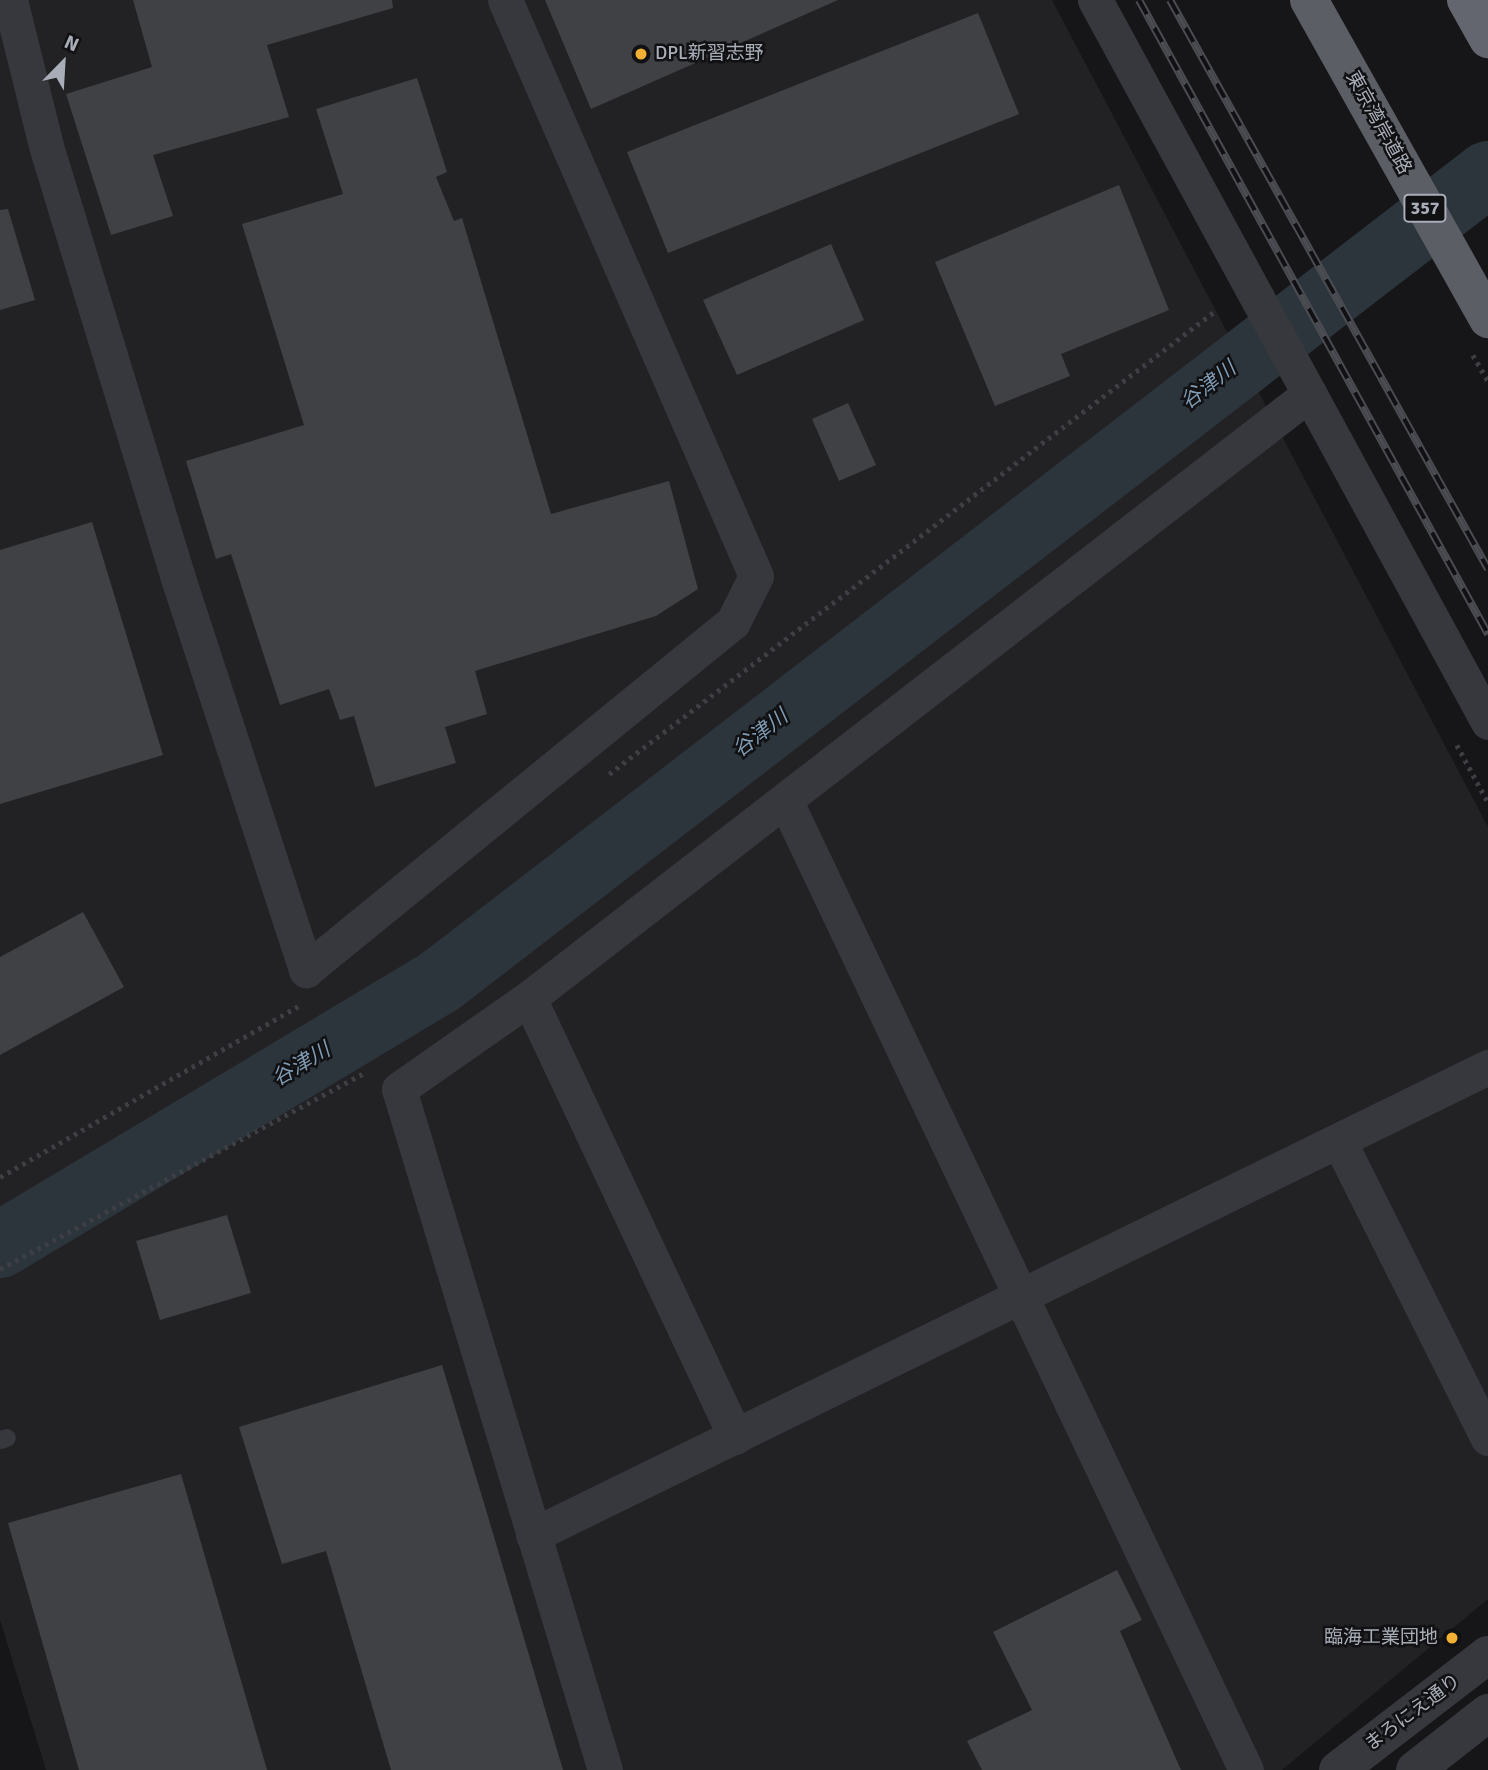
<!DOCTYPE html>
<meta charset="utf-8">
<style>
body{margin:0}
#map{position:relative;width:1488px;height:1770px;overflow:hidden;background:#161618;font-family:Signika,"Noto Sans JP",sans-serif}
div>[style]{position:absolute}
.built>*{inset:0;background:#222225}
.river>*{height:66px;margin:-33px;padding:0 33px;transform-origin:33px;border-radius:33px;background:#2c353c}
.building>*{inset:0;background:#404145}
.path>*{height:4.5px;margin-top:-2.25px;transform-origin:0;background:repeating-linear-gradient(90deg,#3d3f44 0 3.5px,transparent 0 8.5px)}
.service>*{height:18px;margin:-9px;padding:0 9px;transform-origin:9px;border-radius:9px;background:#37383d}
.minor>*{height:35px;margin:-17.5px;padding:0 17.5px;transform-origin:17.5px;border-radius:17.5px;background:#37383d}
.tertiary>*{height:38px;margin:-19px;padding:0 19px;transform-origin:19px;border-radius:19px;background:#37383d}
.trunk>*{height:38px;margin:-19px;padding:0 19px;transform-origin:19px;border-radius:19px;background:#5b5e65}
.motorway>*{height:38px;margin:-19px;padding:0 19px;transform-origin:19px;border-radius:19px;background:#63666e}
.rail>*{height:8px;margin-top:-4px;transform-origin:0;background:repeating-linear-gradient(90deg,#111113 0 16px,#4a4c52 0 32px);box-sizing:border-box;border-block:2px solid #4a4c52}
.dots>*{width:19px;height:19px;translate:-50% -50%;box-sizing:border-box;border:4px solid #111113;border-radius:50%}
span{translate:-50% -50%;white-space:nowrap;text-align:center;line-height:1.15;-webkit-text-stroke:5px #111113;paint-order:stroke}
.shield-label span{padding:2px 5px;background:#111113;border:2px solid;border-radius:5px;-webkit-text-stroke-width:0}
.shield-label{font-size:18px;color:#a8adb8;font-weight:700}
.poi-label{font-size:19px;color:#a8adb8}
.left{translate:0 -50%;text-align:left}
.right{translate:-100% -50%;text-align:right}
.street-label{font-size:19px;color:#a8adb8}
.water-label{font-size:21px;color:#7f9bb3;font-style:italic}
.north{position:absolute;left:28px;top:28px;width:70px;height:70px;-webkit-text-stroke:5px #111113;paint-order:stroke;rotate:24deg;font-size:19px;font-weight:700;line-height:28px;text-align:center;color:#a8adb8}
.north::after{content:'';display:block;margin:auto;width:24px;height:32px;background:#a8adb8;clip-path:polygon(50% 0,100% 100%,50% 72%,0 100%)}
</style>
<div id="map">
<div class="built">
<i style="clip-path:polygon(0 0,1052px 0,1488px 827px,1488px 1599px,1282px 1770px,46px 1770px,0 1620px)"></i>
</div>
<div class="river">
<i style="left:0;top:1245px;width:512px;rotate:-30.93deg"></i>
<i style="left:439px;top:982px;width:1324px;rotate:-37.61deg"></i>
</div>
<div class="building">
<i style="clip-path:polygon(133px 0,392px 0,393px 8px,267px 45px,289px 117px,153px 155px,173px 216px,111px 235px,66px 94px,152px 67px)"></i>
<i style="clip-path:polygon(545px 0,838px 0,591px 109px)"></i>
<i style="clip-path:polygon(978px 13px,1019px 114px,668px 253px,627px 152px)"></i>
<i style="clip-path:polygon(417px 78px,447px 172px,436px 177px,454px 221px,462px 218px,551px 514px,669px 481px,698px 589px,656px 616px,475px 671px,487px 714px,445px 727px,456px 763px,375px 787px,354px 716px,340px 720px,329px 689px,280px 705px,231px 554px,216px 559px,186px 461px,304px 425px,242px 224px,343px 194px,316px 109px)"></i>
<i style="clip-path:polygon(1119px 185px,1169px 310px,1061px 354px,1070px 376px,995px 406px,935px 262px)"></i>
<i style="clip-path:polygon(8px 209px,35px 300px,0 310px,0 210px)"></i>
<i style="clip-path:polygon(831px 244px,864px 320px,737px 375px,703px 300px)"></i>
<i style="clip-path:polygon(848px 403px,876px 465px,839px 481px,812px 419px)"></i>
<i style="clip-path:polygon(92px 522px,163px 755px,0 804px,0 550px)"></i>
<i style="clip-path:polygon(83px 912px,124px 987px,0 1055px,0 957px)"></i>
<i style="clip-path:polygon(227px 1215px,251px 1293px,160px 1320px,136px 1241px)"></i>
<i style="clip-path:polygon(442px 1365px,484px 1503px,563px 1770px,391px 1770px,326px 1551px,282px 1564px,239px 1427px)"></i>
<i style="clip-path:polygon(181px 1474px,267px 1770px,79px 1770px,8px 1523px)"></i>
<i style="clip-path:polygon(1117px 1570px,1142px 1620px,1120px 1631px,1181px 1770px,982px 1770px,967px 1741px,1032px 1710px,993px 1632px)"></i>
</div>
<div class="path">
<i style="left:1473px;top:355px;width:30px;rotate:60deg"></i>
<i style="left:1457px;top:745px;width:65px;rotate:61.5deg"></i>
<i style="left:609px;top:774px;width:761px;rotate:-37.37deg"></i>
<i style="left:0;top:1177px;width:346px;rotate:-29.8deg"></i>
<i style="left:0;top:1269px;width:416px;rotate:-28.3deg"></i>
</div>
<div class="service">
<i style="left:0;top:1440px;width:7px;rotate:-16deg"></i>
</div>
<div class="minor">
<i style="left:10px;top:0;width:150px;rotate:76.1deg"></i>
<i style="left:46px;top:146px;width:449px;rotate:73deg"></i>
<i style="left:177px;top:575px;width:416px;rotate:71.9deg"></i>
<i style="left:306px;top:970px;width:551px;rotate:-39.18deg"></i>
<i style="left:733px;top:622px;width:51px;rotate:-63.4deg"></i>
<i style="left:756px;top:576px;width:628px;rotate:-113.55deg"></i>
<i style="left:1095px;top:0;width:822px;rotate:61.44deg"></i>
<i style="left:785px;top:800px;width:1074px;rotate:64.58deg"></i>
<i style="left:529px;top:998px;width:485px;rotate:64.8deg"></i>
<i style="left:1340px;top:1143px;width:330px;rotate:63.4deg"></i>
<i style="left:533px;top:1535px;width:1064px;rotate:-26.11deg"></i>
<i style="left:605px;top:1770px;width:711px;rotate:-106.83deg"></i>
<i style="left:399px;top:1089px;width:159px;rotate:-35deg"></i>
<i style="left:529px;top:998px;width:987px;rotate:-37.75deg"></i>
</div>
<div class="tertiary">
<i style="left:1338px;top:1770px;width:189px;rotate:-37.5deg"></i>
<i style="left:1415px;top:1770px;width:93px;rotate:-38deg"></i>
</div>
<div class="trunk">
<i style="left:1309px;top:0;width:366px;rotate:60.7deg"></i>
</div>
<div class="motorway">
<i style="left:1466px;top:0;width:45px;rotate:60.6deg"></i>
</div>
<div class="rail">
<i style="left:1139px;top:0;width:724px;rotate:61.17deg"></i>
<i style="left:1170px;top:0;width:652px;rotate:60.8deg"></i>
</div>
<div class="dots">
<i style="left:641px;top:54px;background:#f2b134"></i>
<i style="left:1452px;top:1638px;background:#f2b134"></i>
</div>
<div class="shield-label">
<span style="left:1425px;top:208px">357</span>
</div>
<div class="poi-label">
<span class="left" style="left:655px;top:54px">DPL新習志野</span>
<span class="right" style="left:1438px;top:1638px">臨海工業団地</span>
</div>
<div class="street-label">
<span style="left:1378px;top:123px;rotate:61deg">東京湾岸道路</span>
<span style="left:1413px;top:1713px;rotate:-37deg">まろにえ通り</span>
</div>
<div class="water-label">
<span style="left:1208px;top:385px;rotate:-38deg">谷津川</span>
<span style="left:760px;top:733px;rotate:-38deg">谷津川</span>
<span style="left:301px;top:1064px;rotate:-31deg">谷津川</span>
</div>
<div class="north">N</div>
</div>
